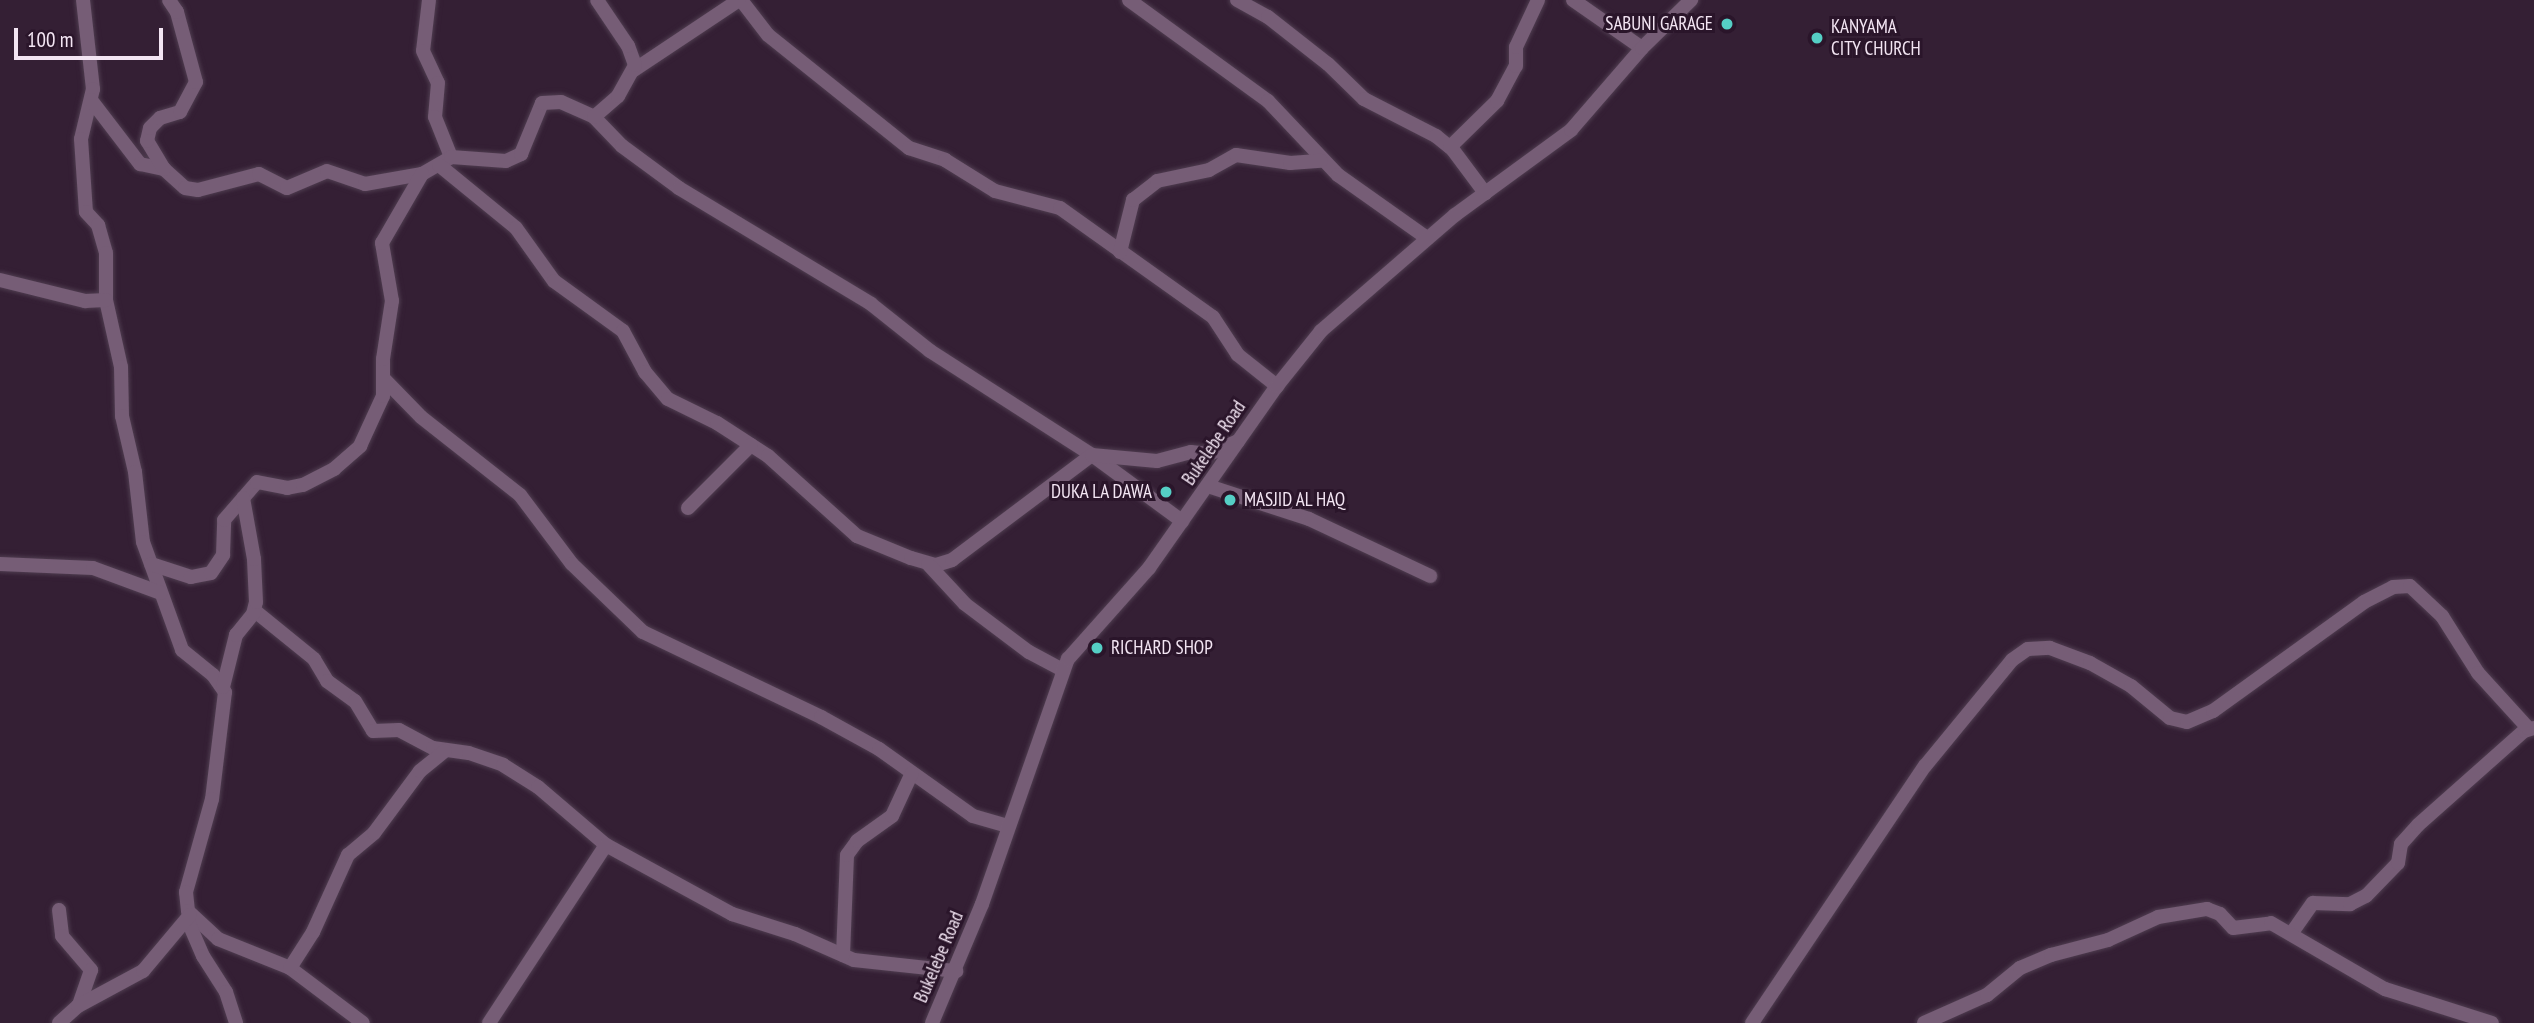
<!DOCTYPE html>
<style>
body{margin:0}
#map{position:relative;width:2534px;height:1023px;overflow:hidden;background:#341f34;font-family:"PT Sans Narrow",sans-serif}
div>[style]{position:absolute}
.roads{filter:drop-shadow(0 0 2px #4f3d50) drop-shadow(0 0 2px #4f3d50)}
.minor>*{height:14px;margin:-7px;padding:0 7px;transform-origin:7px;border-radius:7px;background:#765d76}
.dots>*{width:19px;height:19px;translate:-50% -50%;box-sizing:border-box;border:4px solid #2a152a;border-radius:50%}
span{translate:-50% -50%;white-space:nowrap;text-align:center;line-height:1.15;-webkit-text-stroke:6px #2a152a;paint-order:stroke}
.poi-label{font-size:19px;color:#f3e5f3}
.right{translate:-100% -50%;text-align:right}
.left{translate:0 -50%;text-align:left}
.street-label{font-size:19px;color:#f3e5f3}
.scale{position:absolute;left:14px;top:28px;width:149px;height:32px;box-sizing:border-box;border:4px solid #f3e5f3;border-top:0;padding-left:9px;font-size:21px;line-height:24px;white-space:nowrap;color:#f3e5f3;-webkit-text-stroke:5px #2a152a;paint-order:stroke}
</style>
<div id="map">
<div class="roads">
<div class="minor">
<i style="left:83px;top:0;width:90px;rotate:83.6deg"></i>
<i style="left:93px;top:89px;width:51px;rotate:103.5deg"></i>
<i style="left:81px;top:139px;width:73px;rotate:86.1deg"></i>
<i style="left:86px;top:212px;width:18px;rotate:47deg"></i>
<i style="left:98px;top:225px;width:29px;rotate:74deg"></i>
<i style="left:106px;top:253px;width:47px;rotate:90deg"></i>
<i style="left:106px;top:300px;width:69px;rotate:77.4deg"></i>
<i style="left:121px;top:367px;width:49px;rotate:88.8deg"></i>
<i style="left:122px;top:416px;width:57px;rotate:76.9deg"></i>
<i style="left:135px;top:472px;width:70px;rotate:83.5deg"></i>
<i style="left:143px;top:542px;width:115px;rotate:70.1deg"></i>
<i style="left:182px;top:650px;width:40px;rotate:39deg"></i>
<i style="left:213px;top:675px;width:21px;rotate:55deg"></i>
<i style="left:225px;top:692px;width:108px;rotate:96.9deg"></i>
<i style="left:212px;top:799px;width:97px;rotate:105.6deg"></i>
<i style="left:186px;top:892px;width:19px;rotate:84deg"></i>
<i style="left:188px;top:911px;width:41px;rotate:43deg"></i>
<i style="left:218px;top:939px;width:78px;rotate:21.9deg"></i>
<i style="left:290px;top:968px;width:91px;rotate:37deg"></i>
<i style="left:429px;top:0;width:51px;rotate:96.7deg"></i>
<i style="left:423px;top:51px;width:35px;rotate:65deg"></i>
<i style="left:438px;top:83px;width:34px;rotate:95deg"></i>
<i style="left:435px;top:117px;width:43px;rotate:68.2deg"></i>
<i style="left:741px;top:0;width:44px;rotate:52.4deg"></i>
<i style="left:768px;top:35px;width:181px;rotate:38.7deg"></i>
<i style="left:909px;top:148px;width:38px;rotate:18deg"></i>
<i style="left:945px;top:160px;width:59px;rotate:31.8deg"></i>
<i style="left:995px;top:191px;width:67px;rotate:14.7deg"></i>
<i style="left:1060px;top:208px;width:188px;rotate:35.5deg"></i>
<i style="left:1213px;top:317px;width:45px;rotate:56.7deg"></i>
<i style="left:1238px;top:355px;width:50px;rotate:38.5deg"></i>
<i style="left:1129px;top:0;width:172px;rotate:36deg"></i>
<i style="left:1268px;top:101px;width:102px;rotate:46.6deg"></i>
<i style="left:1338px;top:175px;width:109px;rotate:35.3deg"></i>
<i style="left:1237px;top:0;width:35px;rotate:29deg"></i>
<i style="left:1268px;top:17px;width:76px;rotate:38.1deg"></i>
<i style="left:1328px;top:64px;width:50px;rotate:44.2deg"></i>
<i style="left:1364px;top:99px;width:81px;rotate:27.2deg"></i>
<i style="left:1436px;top:136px;width:22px;rotate:39deg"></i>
<i style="left:1453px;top:150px;width:54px;rotate:53.3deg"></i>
<i style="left:1573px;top:0;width:84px;rotate:34.8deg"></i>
<i style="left:634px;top:70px;width:126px;rotate:-33.7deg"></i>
<i style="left:91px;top:100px;width:81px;rotate:52.6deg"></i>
<i style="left:140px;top:164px;width:25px;rotate:12deg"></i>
<i style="left:164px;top:169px;width:28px;rotate:42deg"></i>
<i style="left:185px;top:188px;width:13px;rotate:9deg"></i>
<i style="left:198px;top:190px;width:63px;rotate:-14.7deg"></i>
<i style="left:259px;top:174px;width:31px;rotate:27deg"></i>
<i style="left:287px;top:188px;width:43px;rotate:-23deg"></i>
<i style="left:327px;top:171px;width:40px;rotate:18.9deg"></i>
<i style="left:365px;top:184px;width:58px;rotate:-10deg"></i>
<i style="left:422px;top:174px;width:34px;rotate:-30deg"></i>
<i style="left:451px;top:157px;width:55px;rotate:4.2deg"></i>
<i style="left:506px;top:161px;width:17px;rotate:-25deg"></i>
<i style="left:521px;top:154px;width:55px;rotate:-67.6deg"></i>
<i style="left:542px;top:103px;width:19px;rotate:-3deg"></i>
<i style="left:561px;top:102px;width:36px;rotate:24deg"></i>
<i style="left:594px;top:117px;width:40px;rotate:46deg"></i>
<i style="left:622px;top:146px;width:71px;rotate:36.4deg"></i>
<i style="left:679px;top:188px;width:224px;rotate:31.1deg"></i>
<i style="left:871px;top:304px;width:75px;rotate:38.5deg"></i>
<i style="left:930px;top:351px;width:193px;rotate:32.7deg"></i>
<i style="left:1092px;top:455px;width:112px;rotate:36.3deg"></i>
<i style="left:594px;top:117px;width:32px;rotate:-41deg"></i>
<i style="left:618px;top:96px;width:35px;rotate:-61deg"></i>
<i style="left:635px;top:65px;width:20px;rotate:-110deg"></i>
<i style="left:628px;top:46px;width:55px;rotate:-124deg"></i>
<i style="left:1450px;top:147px;width:66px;rotate:-44.4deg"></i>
<i style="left:1497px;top:101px;width:40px;rotate:-62deg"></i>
<i style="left:1516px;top:66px;width:19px;rotate:-90deg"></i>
<i style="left:1516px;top:47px;width:52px;rotate:-64.9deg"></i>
<i style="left:439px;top:165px;width:99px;rotate:39.3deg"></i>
<i style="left:516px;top:228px;width:65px;rotate:54.4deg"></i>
<i style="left:554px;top:281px;width:85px;rotate:35.9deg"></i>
<i style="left:623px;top:331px;width:47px;rotate:61.8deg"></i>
<i style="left:645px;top:372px;width:35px;rotate:50deg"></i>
<i style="left:668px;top:399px;width:55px;rotate:26.1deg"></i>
<i style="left:717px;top:423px;width:61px;rotate:32.9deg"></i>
<i style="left:768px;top:456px;width:120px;rotate:42deg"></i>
<i style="left:857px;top:536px;width:58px;rotate:22.2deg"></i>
<i style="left:911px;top:558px;width:26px;rotate:16deg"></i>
<i style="left:936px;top:565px;width:17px;rotate:-17deg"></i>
<i style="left:952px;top:560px;width:175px;rotate:-36.9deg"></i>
<i style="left:1092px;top:455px;width:65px;rotate:5.3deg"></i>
<i style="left:1157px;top:461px;width:35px;rotate:-15deg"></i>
<i style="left:1191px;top:452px;width:18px;rotate:6deg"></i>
<i style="left:1209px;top:454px;width:32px;rotate:-24deg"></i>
<i style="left:164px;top:169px;width:33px;rotate:-121deg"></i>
<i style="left:147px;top:141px;width:13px;rotate:-77deg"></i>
<i style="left:150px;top:128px;width:14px;rotate:-45deg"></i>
<i style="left:160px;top:118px;width:21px;rotate:-17deg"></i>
<i style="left:180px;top:112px;width:34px;rotate:-62deg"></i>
<i style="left:196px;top:82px;width:73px;rotate:-105.2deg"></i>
<i style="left:177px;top:12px;width:14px;rotate:-124deg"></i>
<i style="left:1120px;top:252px;width:54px;rotate:-76deg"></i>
<i style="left:1133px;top:200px;width:31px;rotate:-38deg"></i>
<i style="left:1157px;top:181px;width:53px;rotate:-11.9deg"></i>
<i style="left:1209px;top:170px;width:31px;rotate:-29deg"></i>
<i style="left:1236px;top:155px;width:55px;rotate:8.4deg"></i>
<i style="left:1290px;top:163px;width:31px;rotate:-4deg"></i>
<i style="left:0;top:280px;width:88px;rotate:13.9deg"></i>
<i style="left:85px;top:301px;width:21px;rotate:-3deg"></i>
<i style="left:383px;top:378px;width:54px;rotate:45.7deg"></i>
<i style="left:421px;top:417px;width:126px;rotate:38.2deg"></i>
<i style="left:520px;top:495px;width:86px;rotate:53deg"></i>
<i style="left:572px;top:564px;width:98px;rotate:43.8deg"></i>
<i style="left:643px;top:632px;width:197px;rotate:25.5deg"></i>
<i style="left:821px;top:717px;width:66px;rotate:28.9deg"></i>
<i style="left:879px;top:749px;width:115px;rotate:35.5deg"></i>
<i style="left:973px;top:816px;width:37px;rotate:16deg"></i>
<i style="left:1208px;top:486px;width:106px;rotate:18.1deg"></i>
<i style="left:1309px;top:519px;width:134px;rotate:25.2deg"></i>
<i style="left:688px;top:508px;width:89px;rotate:-45deg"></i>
<i style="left:0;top:564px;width:93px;rotate:2.5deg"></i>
<i style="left:93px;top:568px;width:72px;rotate:20.2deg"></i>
<i style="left:151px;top:564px;width:42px;rotate:18deg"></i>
<i style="left:191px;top:577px;width:20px;rotate:-11deg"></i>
<i style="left:211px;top:573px;width:22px;rotate:-56deg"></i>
<i style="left:223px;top:555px;width:35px;rotate:-88deg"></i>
<i style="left:224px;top:520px;width:50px;rotate:-49deg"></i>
<i style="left:257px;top:482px;width:31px;rotate:11deg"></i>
<i style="left:287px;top:488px;width:16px;rotate:-11deg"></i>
<i style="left:303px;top:485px;width:35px;rotate:-27deg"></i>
<i style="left:334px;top:469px;width:35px;rotate:-41deg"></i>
<i style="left:360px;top:446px;width:55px;rotate:-65.3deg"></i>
<i style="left:383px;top:396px;width:37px;rotate:-90deg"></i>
<i style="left:383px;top:359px;width:59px;rotate:-81.2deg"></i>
<i style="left:392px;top:301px;width:59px;rotate:-99.8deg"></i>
<i style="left:382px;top:243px;width:80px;rotate:-59.9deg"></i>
<i style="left:928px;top:564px;width:54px;rotate:47.2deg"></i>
<i style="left:965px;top:604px;width:80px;rotate:36.9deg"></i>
<i style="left:1029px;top:652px;width:38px;rotate:28deg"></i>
<i style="left:255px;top:611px;width:76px;rotate:39.1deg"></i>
<i style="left:314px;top:659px;width:26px;rotate:59deg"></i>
<i style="left:327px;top:681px;width:34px;rotate:36deg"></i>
<i style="left:355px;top:701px;width:35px;rotate:59deg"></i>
<i style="left:373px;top:731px;width:26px;rotate:-2deg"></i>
<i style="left:399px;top:730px;width:38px;rotate:28deg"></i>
<i style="left:433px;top:748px;width:36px;rotate:8deg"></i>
<i style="left:469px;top:753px;width:36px;rotate:19deg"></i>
<i style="left:503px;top:765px;width:41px;rotate:32.2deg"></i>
<i style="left:538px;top:787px;width:89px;rotate:40.5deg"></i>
<i style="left:606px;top:845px;width:144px;rotate:28.7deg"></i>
<i style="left:732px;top:914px;width:66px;rotate:17.6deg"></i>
<i style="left:795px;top:934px;width:64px;rotate:23.8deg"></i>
<i style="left:854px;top:960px;width:103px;rotate:6.2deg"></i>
<i style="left:223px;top:687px;width:54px;rotate:-76deg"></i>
<i style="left:236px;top:635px;width:27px;rotate:-51deg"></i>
<i style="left:253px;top:614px;width:12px;rotate:-76deg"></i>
<i style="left:256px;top:602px;width:43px;rotate:-92.7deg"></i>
<i style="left:254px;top:559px;width:62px;rotate:-100.2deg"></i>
<i style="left:59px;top:910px;width:26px;rotate:83deg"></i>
<i style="left:62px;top:936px;width:45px;rotate:49.5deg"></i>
<i style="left:91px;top:970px;width:37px;rotate:109deg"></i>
<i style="left:187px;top:919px;width:40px;rotate:66.6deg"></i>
<i style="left:203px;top:956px;width:43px;rotate:57.4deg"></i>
<i style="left:226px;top:992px;width:33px;rotate:72deg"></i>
<i style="left:2291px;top:934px;width:38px;rotate:-55deg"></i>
<i style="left:2313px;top:903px;width:37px;rotate:2deg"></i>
<i style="left:2350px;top:904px;width:18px;rotate:-27deg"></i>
<i style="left:2366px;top:896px;width:46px;rotate:-45.9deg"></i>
<i style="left:2398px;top:863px;width:19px;rotate:-81deg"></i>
<i style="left:2401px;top:844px;width:25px;rotate:-48deg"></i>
<i style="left:2418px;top:825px;width:142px;rotate:-41.6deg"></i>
<i style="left:2524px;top:731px;width:10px;rotate:-17deg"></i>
<i style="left:843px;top:955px;width:100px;rotate:-87.7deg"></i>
<i style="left:847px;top:855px;width:17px;rotate:-54deg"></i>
<i style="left:857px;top:841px;width:43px;rotate:-35.5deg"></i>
<i style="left:892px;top:816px;width:47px;rotate:-65.1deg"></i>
<i style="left:290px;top:968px;width:43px;rotate:-57.4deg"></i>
<i style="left:313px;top:932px;width:85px;rotate:-65.6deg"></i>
<i style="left:348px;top:855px;width:34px;rotate:-40deg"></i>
<i style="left:374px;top:833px;width:77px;rotate:-53.4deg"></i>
<i style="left:420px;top:771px;width:32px;rotate:-39deg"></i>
<i style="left:59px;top:1023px;width:25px;rotate:-42deg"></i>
<i style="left:78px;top:1006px;width:74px;rotate:-28.3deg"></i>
<i style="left:143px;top:971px;width:73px;rotate:-50deg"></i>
<i style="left:489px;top:1023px;width:213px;rotate:-56.7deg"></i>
<i style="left:932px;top:1023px;width:129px;rotate:-67.2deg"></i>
<i style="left:982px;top:904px;width:260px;rotate:-70.7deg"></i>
<i style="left:1068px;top:659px;width:122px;rotate:-48.3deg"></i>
<i style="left:1149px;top:568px;width:223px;rotate:-54.9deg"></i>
<i style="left:1277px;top:386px;width:70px;rotate:-51.3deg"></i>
<i style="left:1321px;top:331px;width:177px;rotate:-40.9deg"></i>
<i style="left:1455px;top:215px;width:144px;rotate:-36.2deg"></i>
<i style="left:1571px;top:130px;width:108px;rotate:-49.1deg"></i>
<i style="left:1642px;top:48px;width:69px;rotate:-44.4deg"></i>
<i style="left:1752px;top:1023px;width:310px;rotate:-56.1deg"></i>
<i style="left:1925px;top:766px;width:137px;rotate:-50.6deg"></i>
<i style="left:2012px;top:660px;width:19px;rotate:-35deg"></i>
<i style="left:2028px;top:649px;width:22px;rotate:-3deg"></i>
<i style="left:2050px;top:648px;width:43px;rotate:20.6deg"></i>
<i style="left:2090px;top:663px;width:47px;rotate:29.3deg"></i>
<i style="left:2131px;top:686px;width:50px;rotate:39.4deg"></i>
<i style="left:2170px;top:718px;width:17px;rotate:13deg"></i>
<i style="left:2187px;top:722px;width:28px;rotate:-23deg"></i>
<i style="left:2213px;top:711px;width:186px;rotate:-35.8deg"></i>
<i style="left:2364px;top:602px;width:33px;rotate:-27deg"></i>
<i style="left:2393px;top:587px;width:17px;rotate:-3deg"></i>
<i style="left:2410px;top:586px;width:44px;rotate:43.2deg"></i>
<i style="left:2442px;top:616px;width:67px;rotate:57.7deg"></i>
<i style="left:2478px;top:673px;width:74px;rotate:47.7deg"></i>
<i style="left:1924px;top:1023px;width:69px;rotate:-24deg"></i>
<i style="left:1987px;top:995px;width:43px;rotate:-39.3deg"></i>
<i style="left:2020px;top:968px;width:34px;rotate:-23deg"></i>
<i style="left:2051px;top:955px;width:59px;rotate:-14.7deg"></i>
<i style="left:2108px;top:940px;width:55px;rotate:-24.7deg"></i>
<i style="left:2158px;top:917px;width:50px;rotate:-9.3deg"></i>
<i style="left:2207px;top:909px;width:14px;rotate:21deg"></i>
<i style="left:2220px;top:914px;width:19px;rotate:47deg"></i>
<i style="left:2233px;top:928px;width:38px;rotate:-7deg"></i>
<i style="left:2271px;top:923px;width:132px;rotate:30.1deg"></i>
<i style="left:2385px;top:989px;width:112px;rotate:17.6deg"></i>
</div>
</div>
<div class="dots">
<i style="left:1727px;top:24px;background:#55cec5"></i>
<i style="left:1817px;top:38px;background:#55cec5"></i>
<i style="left:1166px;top:492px;background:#55cec5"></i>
<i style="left:1230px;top:500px;background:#55cec5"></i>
<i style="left:1097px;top:648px;background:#55cec5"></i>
</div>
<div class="poi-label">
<span class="right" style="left:1713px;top:24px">SABUNI GARAGE</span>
<span class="left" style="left:1831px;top:38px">KANYAMA<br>CITY CHURCH</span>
<span class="right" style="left:1152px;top:492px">DUKA LA DAWA</span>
<span class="left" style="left:1244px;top:500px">MASJID AL HAQ</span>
<span class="left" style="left:1111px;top:648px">RICHARD SHOP</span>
</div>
<div class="street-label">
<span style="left:1214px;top:443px;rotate:-56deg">Bukelebe Road</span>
<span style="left:939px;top:957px;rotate:-67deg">Bukelebe Road</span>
</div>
<div class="scale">100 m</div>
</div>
